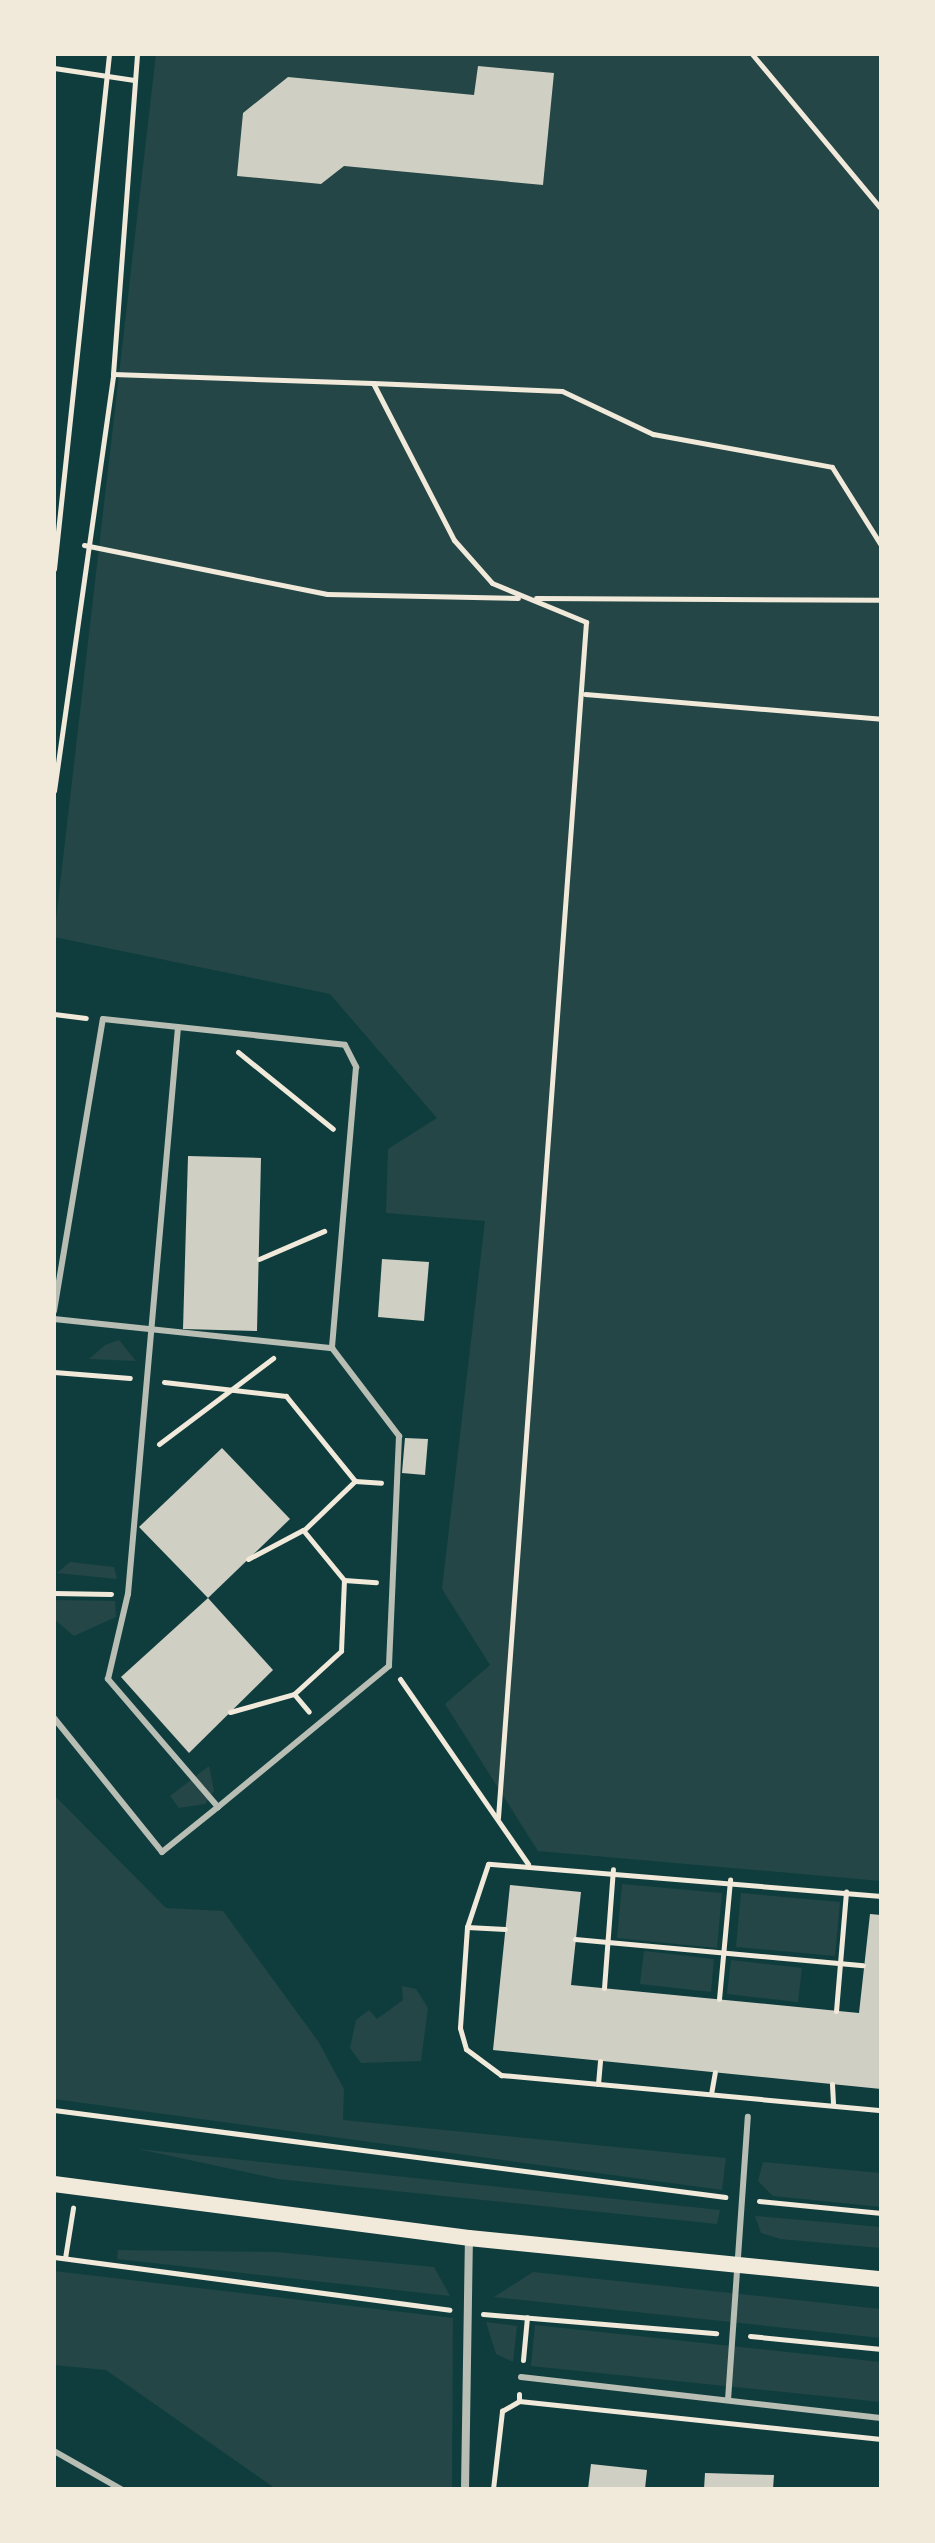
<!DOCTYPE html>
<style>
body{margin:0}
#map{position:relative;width:935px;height:2543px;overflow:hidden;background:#0f3d3e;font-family:Overpass,sans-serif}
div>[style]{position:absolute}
.green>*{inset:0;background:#244646}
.building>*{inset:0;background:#cfcfc3}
.path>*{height:5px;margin:-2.5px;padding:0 2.5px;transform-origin:2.5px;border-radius:2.5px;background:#f1e9da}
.service>*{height:6px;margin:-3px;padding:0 3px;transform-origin:3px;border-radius:3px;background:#b8beb3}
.minor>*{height:8px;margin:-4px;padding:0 4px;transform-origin:4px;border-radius:4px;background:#b8beb3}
.secondary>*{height:16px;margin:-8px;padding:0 8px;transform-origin:8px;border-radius:8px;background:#f1e9da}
span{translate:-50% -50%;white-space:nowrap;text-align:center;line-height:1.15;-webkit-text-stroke:8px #f1e9da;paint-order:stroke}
.frame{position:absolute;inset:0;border:56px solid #f1e9da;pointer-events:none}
</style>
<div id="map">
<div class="green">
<i style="clip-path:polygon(156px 54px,881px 54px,881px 1881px,538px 1851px,445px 1704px,490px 1665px,442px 1589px,485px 1221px,386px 1213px,388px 1149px,437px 1118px,330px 994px,54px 937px)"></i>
<i style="clip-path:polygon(119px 1340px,136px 1361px,89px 1359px,105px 1345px)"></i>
<i style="clip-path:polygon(70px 1562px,114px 1567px,117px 1579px,57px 1573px)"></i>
<i style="clip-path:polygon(56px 1600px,115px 1601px,116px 1617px,74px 1636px,54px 1619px)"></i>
<i style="clip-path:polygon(209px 1766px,214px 1791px,205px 1804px,179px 1808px,170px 1796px)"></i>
<i style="clip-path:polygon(54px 1795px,166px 1908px,223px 1911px,318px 2041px,344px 2089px,343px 2120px,726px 2158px,722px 2190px,54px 2099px)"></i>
<i style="clip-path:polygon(622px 1884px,722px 1893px,717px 1948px,617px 1938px)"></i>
<i style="clip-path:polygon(741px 1893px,840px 1902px,835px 1956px,736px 1947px)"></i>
<i style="clip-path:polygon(644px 1951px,714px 1959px,711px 1992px,640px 1984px)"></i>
<i style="clip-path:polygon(731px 1960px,802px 1968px,798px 2002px,727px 1994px)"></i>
<i style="clip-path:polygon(402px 1986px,416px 1989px,428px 2008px,421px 2061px,361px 2063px,350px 2048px,356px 2020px,369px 2010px,377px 2019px,403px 2000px)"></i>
<i style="clip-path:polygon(138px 2149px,720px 2210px,717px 2224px,278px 2179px)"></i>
<i style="clip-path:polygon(763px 2162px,881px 2173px,881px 2207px,773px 2196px,758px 2181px)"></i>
<i style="clip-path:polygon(755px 2216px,881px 2227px,881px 2248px,780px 2239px,761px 2233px)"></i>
<i style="clip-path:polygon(118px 2250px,276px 2252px,434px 2267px,450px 2296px,117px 2259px)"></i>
<i style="clip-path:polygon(54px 2271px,453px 2318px,452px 2489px,276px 2489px,106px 2370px,54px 2365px)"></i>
<i style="clip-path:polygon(533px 2272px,881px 2309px,881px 2338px,494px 2297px)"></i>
<i style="clip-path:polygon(486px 2322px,517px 2326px,513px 2362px,496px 2354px)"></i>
<i style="clip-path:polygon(535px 2325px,881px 2362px,881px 2402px,531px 2366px)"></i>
</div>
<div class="building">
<i style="clip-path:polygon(478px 66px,554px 73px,543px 185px,344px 166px,321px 184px,237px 176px,243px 113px,288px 77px,474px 95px)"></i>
<i style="clip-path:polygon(188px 1156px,261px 1158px,257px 1331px,183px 1329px)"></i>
<i style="clip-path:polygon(382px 1259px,429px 1262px,424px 1321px,378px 1317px)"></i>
<i style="clip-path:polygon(405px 1438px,428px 1439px,425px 1475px,402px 1473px)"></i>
<i style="clip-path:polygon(222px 1448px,290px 1519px,208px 1598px,139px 1527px)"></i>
<i style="clip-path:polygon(208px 1598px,273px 1670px,189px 1753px,121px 1677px)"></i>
<i style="clip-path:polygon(510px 1885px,581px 1892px,571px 1985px,859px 2013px,870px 1914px,881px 1915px,881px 2089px,493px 2050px)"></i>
<i style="clip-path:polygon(591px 2464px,647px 2470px,645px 2489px,588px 2489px)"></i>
<i style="clip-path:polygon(705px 2473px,774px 2475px,773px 2489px,704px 2489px)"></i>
</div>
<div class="path">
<i style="left:752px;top:54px;width:202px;rotate:50.2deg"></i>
<i style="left:54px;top:68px;width:81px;rotate:8.5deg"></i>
<i style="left:113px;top:374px;width:260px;rotate:2deg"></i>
<i style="left:373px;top:383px;width:177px;rotate:62.7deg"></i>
<i style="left:454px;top:540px;width:57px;rotate:48.5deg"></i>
<i style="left:492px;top:583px;width:102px;rotate:22.5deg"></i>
<i style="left:586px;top:622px;width:1199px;rotate:94.21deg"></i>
<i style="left:373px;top:383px;width:189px;rotate:2.4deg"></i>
<i style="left:562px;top:391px;width:101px;rotate:25.3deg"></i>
<i style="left:653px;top:434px;width:182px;rotate:10.4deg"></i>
<i style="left:832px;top:467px;width:92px;rotate:57.9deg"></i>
<i style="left:84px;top:545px;width:248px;rotate:11.4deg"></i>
<i style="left:327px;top:594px;width:191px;rotate:1.2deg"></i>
<i style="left:54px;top:569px;width:518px;rotate:-83.9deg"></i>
<i style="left:536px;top:598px;width:345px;rotate:0.3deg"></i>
<i style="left:585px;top:694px;width:297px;rotate:4.8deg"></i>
<i style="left:54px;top:791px;width:421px;rotate:-81.9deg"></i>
<i style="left:113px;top:374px;width:321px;rotate:-85.7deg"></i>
<i style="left:54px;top:1014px;width:32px;rotate:7deg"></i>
<i style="left:238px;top:1052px;width:122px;rotate:39deg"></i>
<i style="left:259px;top:1259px;width:71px;rotate:-23.3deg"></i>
<i style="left:54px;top:1372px;width:76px;rotate:4.5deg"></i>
<i style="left:164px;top:1382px;width:123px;rotate:6.5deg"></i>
<i style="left:286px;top:1396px;width:109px;rotate:50.9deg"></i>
<i style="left:355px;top:1481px;width:26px;rotate:4deg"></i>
<i style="left:159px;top:1444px;width:143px;rotate:-37deg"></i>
<i style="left:304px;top:1530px;width:71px;rotate:-43.9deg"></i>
<i style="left:248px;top:1559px;width:62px;rotate:-27.8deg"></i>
<i style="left:303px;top:1530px;width:65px;rotate:50.6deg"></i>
<i style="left:344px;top:1580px;width:32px;rotate:4deg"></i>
<i style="left:54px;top:1593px;width:57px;rotate:1deg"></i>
<i style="left:400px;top:1679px;width:225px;rotate:55.3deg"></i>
<i style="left:294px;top:1694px;width:64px;rotate:-42.5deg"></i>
<i style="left:341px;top:1651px;width:71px;rotate:-87.6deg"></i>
<i style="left:230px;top:1712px;width:66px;rotate:-15.7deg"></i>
<i style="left:294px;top:1694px;width:23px;rotate:50deg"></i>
<i style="left:881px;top:1896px;width:394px;rotate:-175.3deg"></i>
<i style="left:488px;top:1864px;width:66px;rotate:108.4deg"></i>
<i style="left:467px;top:1927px;width:101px;rotate:94deg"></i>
<i style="left:460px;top:2028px;width:22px;rotate:74deg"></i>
<i style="left:466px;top:2049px;width:44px;rotate:36.6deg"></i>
<i style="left:501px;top:2075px;width:382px;rotate:5.3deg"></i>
<i style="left:467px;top:1927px;width:38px;rotate:3deg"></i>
<i style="left:575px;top:1939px;width:289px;rotate:5.2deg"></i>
<i style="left:604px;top:1988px;width:119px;rotate:-85.7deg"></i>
<i style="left:719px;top:1999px;width:120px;rotate:-84.7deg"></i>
<i style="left:836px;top:2011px;width:120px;rotate:-85.2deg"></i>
<i style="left:598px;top:2084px;width:23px;rotate:-85deg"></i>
<i style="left:832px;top:2084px;width:21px;rotate:87deg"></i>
<i style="left:711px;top:2094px;width:22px;rotate:-80deg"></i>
<i style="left:54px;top:2110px;width:677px;rotate:7.39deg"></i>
<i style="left:759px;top:2201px;width:123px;rotate:5.6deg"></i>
<i style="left:54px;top:2257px;width:399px;rotate:7.6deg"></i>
<i style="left:65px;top:2258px;width:51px;rotate:-80.9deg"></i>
<i style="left:483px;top:2314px;width:234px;rotate:4.7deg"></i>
<i style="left:750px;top:2336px;width:132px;rotate:5.7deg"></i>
<i style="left:523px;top:2360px;width:43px;rotate:-84.7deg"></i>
<i style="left:519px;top:2394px;width:7px;rotate:90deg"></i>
<i style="left:519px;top:2401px;width:364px;rotate:6deg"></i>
<i style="left:493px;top:2489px;width:79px;rotate:-83.4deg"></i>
<i style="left:502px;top:2411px;width:20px;rotate:-30deg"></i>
</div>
<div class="service">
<i style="left:54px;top:1311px;width:296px;rotate:-80.5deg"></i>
<i style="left:103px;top:1019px;width:243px;rotate:6.1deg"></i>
<i style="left:345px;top:1045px;width:25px;rotate:63deg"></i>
<i style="left:356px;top:1067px;width:282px;rotate:94.9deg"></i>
<i style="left:54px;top:1319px;width:280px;rotate:6deg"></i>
<i style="left:332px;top:1348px;width:111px;rotate:52.7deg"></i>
<i style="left:399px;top:1436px;width:230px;rotate:92.5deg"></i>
<i style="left:389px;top:1666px;width:222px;rotate:140.5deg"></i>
<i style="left:54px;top:1718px;width:172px;rotate:51.1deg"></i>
<i style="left:162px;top:1852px;width:72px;rotate:-38.8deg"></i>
<i style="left:218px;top:1807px;width:169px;rotate:-130.7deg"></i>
<i style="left:108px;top:1679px;width:87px;rotate:-76.8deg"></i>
<i style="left:128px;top:1594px;width:569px;rotate:-84.96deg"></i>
<i style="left:521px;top:2377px;width:362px;rotate:6.5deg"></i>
<i style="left:728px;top:2400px;width:284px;rotate:-86deg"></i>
<i style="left:54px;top:2451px;width:77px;rotate:29.6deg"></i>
</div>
<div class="minor">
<i style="left:465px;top:2489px;width:251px;rotate:-89.1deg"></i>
</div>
<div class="secondary">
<i style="left:54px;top:2184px;width:418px;rotate:7.4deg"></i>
<i style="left:469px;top:2238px;width:414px;rotate:5.7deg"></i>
</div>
<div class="frame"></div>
</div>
